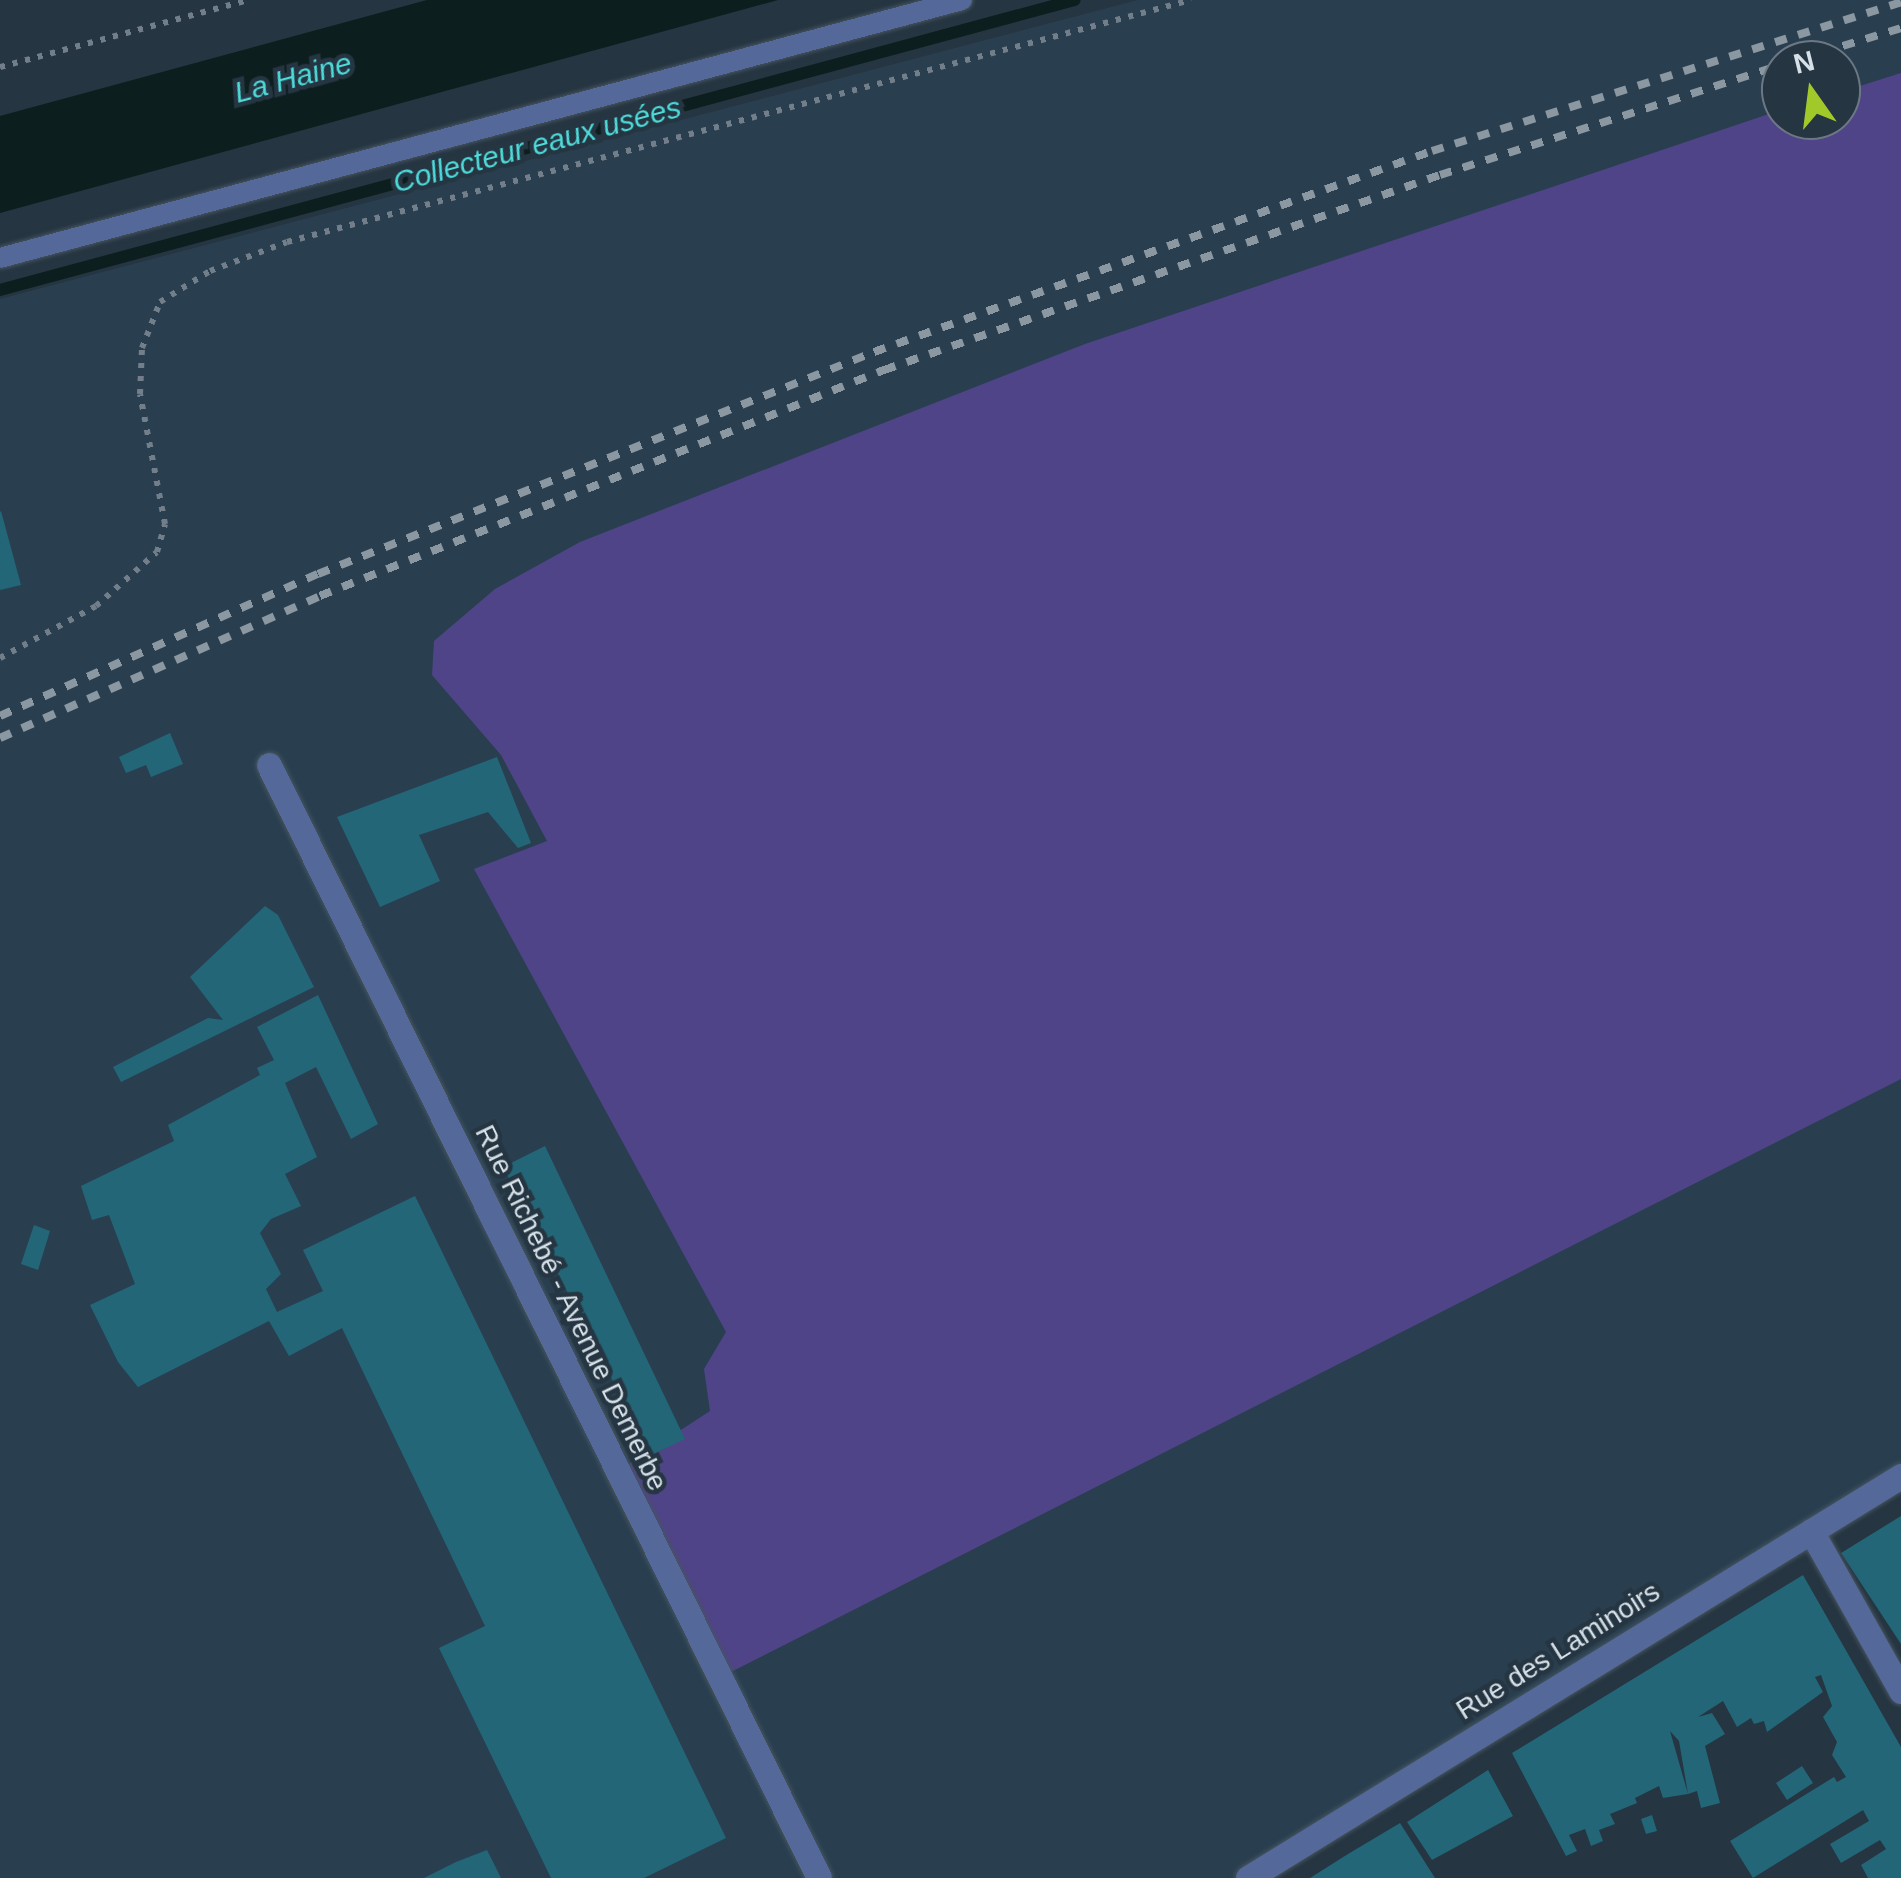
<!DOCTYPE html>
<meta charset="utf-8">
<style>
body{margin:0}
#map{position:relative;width:1901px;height:1878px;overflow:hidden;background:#253541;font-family:Arial,sans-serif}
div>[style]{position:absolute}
.built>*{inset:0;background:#293f50}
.green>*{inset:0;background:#504488}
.water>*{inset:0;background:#0d1e1e}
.stream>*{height:12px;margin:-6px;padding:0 6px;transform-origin:6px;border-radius:6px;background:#0d1e1e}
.building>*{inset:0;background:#236677}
.path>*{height:6px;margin-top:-3px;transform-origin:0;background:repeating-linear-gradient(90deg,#727f8a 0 5px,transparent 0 13px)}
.roads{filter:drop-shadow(0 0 2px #45545f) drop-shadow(0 0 2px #45545f)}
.lane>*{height:20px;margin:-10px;padding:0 10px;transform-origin:10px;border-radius:10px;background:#546999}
.street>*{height:25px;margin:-12.5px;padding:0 12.5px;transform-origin:12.5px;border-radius:12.5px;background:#546999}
.rail>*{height:8px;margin-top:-4px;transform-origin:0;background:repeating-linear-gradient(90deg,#8b98a2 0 12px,transparent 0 24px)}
span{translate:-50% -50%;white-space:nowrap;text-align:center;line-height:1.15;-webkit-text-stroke:9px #253541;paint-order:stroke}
.street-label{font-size:28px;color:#d6e0e8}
.water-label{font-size:30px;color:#4edbda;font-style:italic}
.north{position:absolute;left:1761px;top:40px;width:100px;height:100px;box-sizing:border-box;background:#253541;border:2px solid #6c7984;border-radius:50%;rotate:346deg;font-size:28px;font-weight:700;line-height:40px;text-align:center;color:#d6e0e8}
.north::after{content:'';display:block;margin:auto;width:35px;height:45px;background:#a1c929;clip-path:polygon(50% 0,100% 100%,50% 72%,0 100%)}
</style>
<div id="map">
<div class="built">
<i style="clip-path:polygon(evenodd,1138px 0,1901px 0,1901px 1476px,1248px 1878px,0 1878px,0 299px,1138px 0,1781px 60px,1841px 60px,1841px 120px,1781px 120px,1781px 60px)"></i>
</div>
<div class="green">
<i style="clip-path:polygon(1901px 73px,1901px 1079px,719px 1678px,618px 1471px,710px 1411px,704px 1369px,726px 1332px,474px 869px,547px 841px,501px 755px,432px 675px,434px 641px,495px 589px,580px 542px,1085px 344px,1781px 110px,1781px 120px,1841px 120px,1841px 92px)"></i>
</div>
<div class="water">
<i style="clip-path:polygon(427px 0,778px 0,0 213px,0 116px)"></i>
</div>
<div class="stream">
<i style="left:0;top:290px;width:1113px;rotate:-15.1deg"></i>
</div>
<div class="building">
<i style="clip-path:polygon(1px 511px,21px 585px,0 590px,0 512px)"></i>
<i style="clip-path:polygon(170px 733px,183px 764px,151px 777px,146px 765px,126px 773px,119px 757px)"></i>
<i style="clip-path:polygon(497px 757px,531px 843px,518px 848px,488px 812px,419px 835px,440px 881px,380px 907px,337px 817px)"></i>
<i style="clip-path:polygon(265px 906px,278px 915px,314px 987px,121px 1082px,113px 1067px,208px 1018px,223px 1020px,190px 977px)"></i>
<i style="clip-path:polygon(318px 995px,378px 1124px,351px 1139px,316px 1067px,285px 1083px,317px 1157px,285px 1174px,301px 1206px,271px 1219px,260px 1233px,281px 1274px,266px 1289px,277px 1312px,323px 1291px,303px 1250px,415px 1196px,726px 1838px,644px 1878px,551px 1878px,439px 1648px,485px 1626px,342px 1328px,289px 1356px,269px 1321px,138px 1387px,118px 1362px,90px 1305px,135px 1284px,109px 1215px,92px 1220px,81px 1186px,174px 1141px,168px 1125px,260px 1075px,257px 1068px,274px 1060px,257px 1027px)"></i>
<i style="clip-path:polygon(545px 1146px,685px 1439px,651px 1455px,503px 1167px)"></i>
<i style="clip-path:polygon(34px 1225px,50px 1231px,38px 1270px,21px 1264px)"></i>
<i style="clip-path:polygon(1901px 1516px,1901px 1644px,1841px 1553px)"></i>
<i style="clip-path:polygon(1803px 1575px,1901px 1747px,1901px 1878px,1868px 1878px,1861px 1865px,1886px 1849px,1880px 1840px,1841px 1863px,1830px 1844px,1869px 1821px,1863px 1810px,1753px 1878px,1730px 1841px,1834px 1777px,1837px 1782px,1846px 1777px,1832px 1755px,1837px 1742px,1823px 1717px,1832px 1706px,1821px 1675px,1815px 1677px,1823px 1692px,1767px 1732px,1764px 1721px,1754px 1724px,1751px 1718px,1737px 1727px,1723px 1701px,1698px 1717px,1712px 1713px,1725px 1734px,1705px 1746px,1720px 1803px,1701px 1808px,1697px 1791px,1688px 1794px,1679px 1741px,1670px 1731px,1688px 1794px,1663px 1798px,1659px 1786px,1635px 1798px,1637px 1803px,1610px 1814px,1615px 1824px,1599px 1830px,1603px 1841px,1591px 1846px,1585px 1829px,1569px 1835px,1577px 1851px,1566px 1856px,1512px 1753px)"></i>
<i style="clip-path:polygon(1802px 1766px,1813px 1783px,1787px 1800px,1776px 1783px)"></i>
<i style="clip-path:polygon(1488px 1770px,1513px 1816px,1432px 1860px,1407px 1822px)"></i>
<i style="clip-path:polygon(1652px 1815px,1657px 1831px,1646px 1834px,1641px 1819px)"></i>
<i style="clip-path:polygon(1400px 1823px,1435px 1878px,1310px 1878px,1348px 1854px)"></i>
<i style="clip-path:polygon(487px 1850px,501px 1878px,424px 1878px,456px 1862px)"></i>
</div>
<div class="path">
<i style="left:0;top:67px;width:257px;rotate:-15.1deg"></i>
<i style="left:0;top:658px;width:109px;rotate:-28.4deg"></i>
<i style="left:96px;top:606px;width:81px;rotate:-41.5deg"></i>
<i style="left:157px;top:552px;width:29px;rotate:-74deg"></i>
<i style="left:165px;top:524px;width:132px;rotate:-100.9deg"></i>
<i style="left:140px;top:394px;width:46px;rotate:-87.5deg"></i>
<i style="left:142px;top:348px;width:49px;rotate:-68.6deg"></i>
<i style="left:160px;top:302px;width:59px;rotate:-31.8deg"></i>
<i style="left:210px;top:271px;width:82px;rotate:-20.6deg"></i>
<i style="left:287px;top:242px;width:936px;rotate:-14.99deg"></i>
</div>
<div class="roads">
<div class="lane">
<i style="left:0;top:258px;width:996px;rotate:-15.01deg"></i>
</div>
<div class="street">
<i style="left:269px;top:765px;width:1241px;rotate:63.7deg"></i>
<i style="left:1811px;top:1531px;width:184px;rotate:60.6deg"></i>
<i style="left:1248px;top:1878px;width:767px;rotate:-31.62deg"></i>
</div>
</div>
<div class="rail">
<i style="left:1797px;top:60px;width:109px;rotate:-17.1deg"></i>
<i style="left:0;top:716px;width:348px;rotate:-24.1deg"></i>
<i style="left:318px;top:574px;width:599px;rotate:-21.77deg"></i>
<i style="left:874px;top:352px;width:593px;rotate:-19.81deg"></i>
<i style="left:1432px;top:151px;width:492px;rotate:-17.6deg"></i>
<i style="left:0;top:738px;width:350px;rotate:-23.9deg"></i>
<i style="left:320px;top:596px;width:608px;rotate:-21.84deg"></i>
<i style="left:884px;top:370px;width:589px;rotate:-19.33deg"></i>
<i style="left:1440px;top:175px;width:358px;rotate:-17.9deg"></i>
</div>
<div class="street-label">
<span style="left:571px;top:1308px;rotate:64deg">Rue Richebé - Avenue Demerbe</span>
<span style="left:1558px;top:1651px;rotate:-32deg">Rue des Laminoirs</span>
</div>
<div class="water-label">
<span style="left:293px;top:78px;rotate:-15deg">La Haine</span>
<span style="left:537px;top:145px;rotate:-15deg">Collecteur eaux usées</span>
</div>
<div class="north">N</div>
</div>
